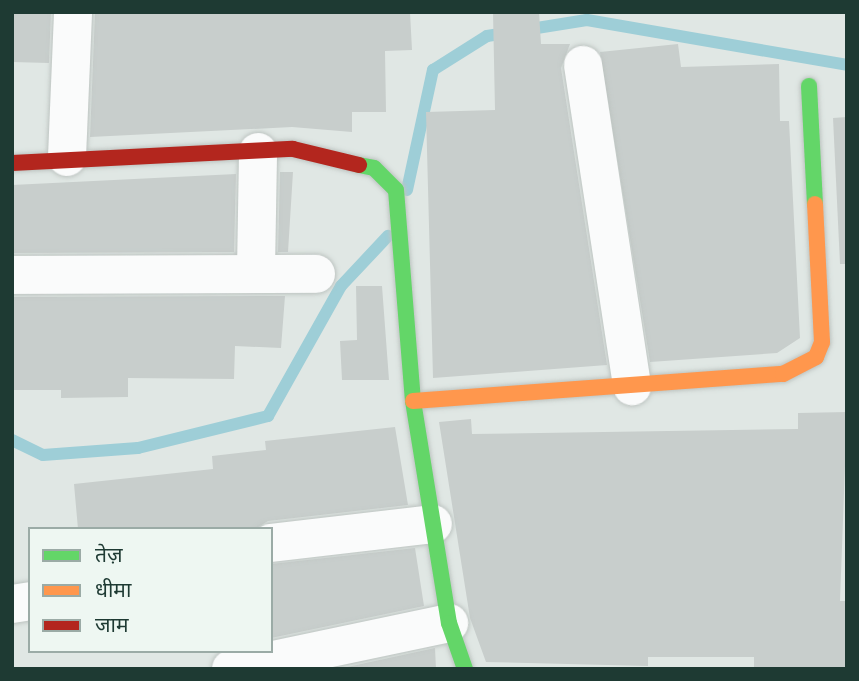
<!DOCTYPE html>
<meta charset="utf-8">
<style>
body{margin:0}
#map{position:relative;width:859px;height:681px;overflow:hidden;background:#e0e7e4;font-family:"Open Sans","Noto Sans Devanagari",sans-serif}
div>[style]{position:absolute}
.stream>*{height:12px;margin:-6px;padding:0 6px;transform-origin:6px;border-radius:6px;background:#9eced7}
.building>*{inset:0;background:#c8cecc}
.roads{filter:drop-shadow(0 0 2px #bdc4c1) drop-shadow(0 0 2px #bdc4c1)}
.street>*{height:38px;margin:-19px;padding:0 19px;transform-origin:19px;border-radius:19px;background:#fafbfb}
.fast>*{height:16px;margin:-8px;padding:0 8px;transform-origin:8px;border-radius:8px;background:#63d668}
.slow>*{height:16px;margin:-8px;padding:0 8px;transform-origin:8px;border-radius:8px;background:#ff974d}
.jam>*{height:16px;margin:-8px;padding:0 8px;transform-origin:8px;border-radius:8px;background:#b3261e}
span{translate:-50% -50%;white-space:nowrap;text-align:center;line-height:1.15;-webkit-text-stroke:7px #eef7f2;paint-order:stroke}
.frame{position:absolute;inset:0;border:14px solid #1e3a33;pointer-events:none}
.legend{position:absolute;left:28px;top:527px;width:245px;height:126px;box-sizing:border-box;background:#eef7f2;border:2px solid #9baba6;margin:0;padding:9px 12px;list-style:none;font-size:21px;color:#1e3a33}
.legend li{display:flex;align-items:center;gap:14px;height:35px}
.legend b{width:35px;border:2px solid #9baba6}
</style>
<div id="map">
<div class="stream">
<i style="left:407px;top:190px;width:123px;rotate:-77.8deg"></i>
<i style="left:433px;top:70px;width:64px;rotate:-32.2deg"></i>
<i style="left:487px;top:36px;width:101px;rotate:-9.1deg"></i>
<i style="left:587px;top:20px;width:264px;rotate:9.8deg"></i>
<i style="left:12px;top:440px;width:34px;rotate:26deg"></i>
<i style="left:43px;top:455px;width:95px;rotate:-4.2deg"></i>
<i style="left:138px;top:448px;width:134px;rotate:-13.8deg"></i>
<i style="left:268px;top:416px;width:149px;rotate:-60.7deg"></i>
<i style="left:341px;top:286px;width:69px;rotate:-46.8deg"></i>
</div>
<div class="building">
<i style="clip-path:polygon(12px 12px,51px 12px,49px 63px,12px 62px)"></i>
<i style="clip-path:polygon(95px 12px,410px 12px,412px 50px,385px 51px,386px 112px,352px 112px,352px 132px,292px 127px,90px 137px)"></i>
<i style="clip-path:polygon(493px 12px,539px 12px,541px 44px,570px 44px,561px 68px,607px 365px,433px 378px,426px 112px,495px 110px)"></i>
<i style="clip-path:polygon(678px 44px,681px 67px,779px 64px,780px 121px,789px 121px,800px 338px,777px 353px,650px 362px,600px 52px)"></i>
<i style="clip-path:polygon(847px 117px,847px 264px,840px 264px,833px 118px)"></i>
<i style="clip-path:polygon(280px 172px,293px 172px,288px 252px,278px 252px)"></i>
<i style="clip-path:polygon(236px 174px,234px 252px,12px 253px,12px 185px)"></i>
<i style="clip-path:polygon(356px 286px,382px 286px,389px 380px,342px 380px,340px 341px,357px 340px)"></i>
<i style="clip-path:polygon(285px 296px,281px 348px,235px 346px,234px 379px,128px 378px,128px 397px,61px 398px,61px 390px,13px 390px,12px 297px)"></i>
<i style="clip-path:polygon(847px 412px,840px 601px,847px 601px,847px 669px,754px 669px,754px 657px,648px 657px,648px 666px,486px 662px,470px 618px,439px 422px,471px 419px,472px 434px,798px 429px,798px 413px)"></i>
<i style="clip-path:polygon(395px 427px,408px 505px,268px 521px,255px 529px,78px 529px,74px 484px,213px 469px,212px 456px,266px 450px,265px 441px)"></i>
<i style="clip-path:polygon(415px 548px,424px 606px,271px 638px,271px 564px)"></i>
<i style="clip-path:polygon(435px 648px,436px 669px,338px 669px)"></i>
</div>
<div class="roads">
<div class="street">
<i style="left:583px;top:65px;width:325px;rotate:81.3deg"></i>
<i style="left:67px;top:157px;width:145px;rotate:-87.6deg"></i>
<i style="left:256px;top:270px;width:118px;rotate:-89deg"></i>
<i style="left:12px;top:275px;width:304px;rotate:-0.2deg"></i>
<i style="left:271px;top:543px;width:163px;rotate:-6.7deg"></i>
<i style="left:12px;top:604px;width:18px;rotate:-9deg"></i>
<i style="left:231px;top:669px;width:223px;rotate:-11.9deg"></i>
</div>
<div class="fast">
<i style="left:809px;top:86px;width:118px;rotate:87.1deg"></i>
<i style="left:359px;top:165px;width:15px;rotate:11deg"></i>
<i style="left:374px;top:168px;width:31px;rotate:45deg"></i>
<i style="left:396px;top:190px;width:212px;rotate:85.4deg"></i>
<i style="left:413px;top:401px;width:225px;rotate:80.8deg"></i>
<i style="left:449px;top:623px;width:49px;rotate:70.8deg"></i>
</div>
<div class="slow">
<i style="left:413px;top:401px;width:371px;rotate:-4.2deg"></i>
<i style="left:783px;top:374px;width:37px;rotate:-27deg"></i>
<i style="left:816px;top:357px;width:16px;rotate:-68deg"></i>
<i style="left:822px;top:342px;width:138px;rotate:-92.9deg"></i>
</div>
<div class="jam">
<i style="left:12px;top:163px;width:281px;rotate:-2.9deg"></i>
<i style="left:293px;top:149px;width:68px;rotate:13.6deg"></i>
</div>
</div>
<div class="frame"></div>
<ul class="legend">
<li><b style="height:9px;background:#63d668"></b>तेज़</li>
<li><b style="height:9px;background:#ff974d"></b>धीमा</li>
<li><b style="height:9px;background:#b3261e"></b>जाम</li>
</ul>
</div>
